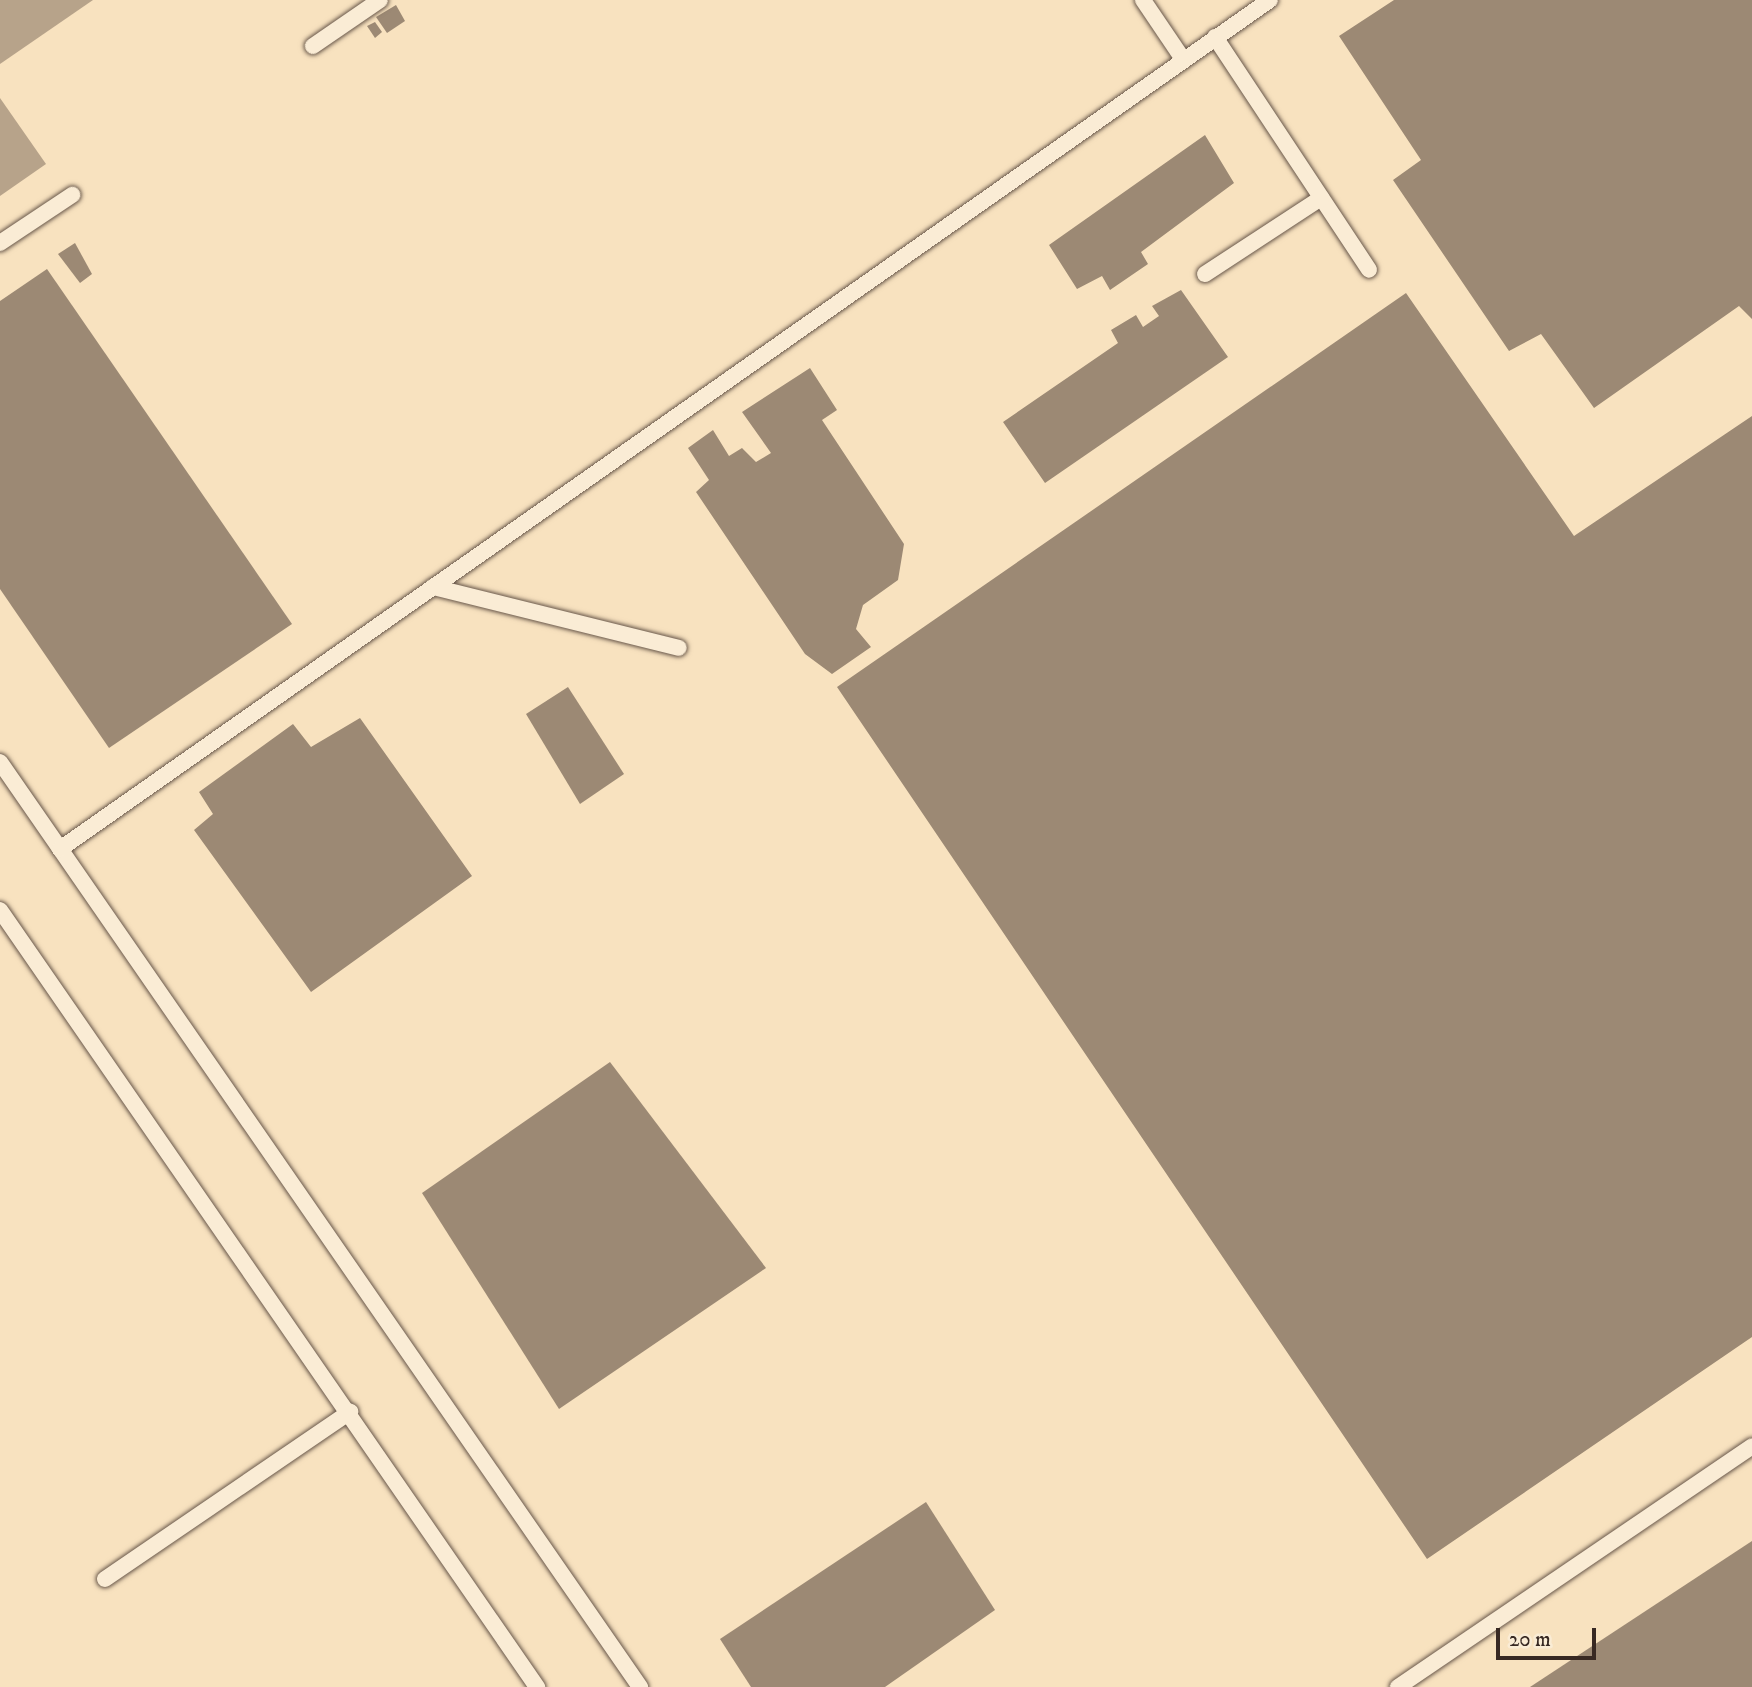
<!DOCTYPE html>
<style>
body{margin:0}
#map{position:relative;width:1752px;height:1687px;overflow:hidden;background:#f8e2bf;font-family:"IM FELL DW Pica",serif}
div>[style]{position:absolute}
.water>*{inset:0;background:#b7a38a}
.building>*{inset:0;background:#9c8974}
.roads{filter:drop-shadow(0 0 2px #68574a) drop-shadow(0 0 2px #68574a)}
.service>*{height:16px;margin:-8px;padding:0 8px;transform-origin:8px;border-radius:8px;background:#faecd5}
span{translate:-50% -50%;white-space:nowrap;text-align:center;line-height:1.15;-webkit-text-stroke:7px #faecd5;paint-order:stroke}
.scale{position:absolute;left:1496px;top:1628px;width:100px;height:32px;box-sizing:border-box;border:4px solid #382923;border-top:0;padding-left:9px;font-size:21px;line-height:24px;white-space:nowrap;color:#382923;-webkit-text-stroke:5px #faecd5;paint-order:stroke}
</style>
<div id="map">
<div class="water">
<i style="clip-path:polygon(0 0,93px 0,0 64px)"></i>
<i style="clip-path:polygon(0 98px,46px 164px,0 196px)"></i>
</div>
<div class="building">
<i style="clip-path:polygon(1394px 0,1752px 0,1752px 319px,1739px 306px,1594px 408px,1541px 334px,1509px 351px,1393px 180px,1421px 160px,1339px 36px)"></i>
<i style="clip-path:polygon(396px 5px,405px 21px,387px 33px,376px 17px)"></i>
<i style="clip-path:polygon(375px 22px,382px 32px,375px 38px,367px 26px)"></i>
<i style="clip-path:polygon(1205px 135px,1234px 183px,1141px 252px,1148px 264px,1110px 290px,1102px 276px,1077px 289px,1049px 245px)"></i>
<i style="clip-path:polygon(75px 243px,92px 274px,80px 283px,58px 254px)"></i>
<i style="clip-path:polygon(47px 269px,292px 624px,109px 748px,0 589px,0 301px)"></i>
<i style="clip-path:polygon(1181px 290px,1228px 357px,1045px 483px,1003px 422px,1118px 343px,1111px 330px,1136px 315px,1143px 327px,1159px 316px,1152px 306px)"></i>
<i style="clip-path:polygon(1406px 293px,1574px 536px,1752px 416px,1752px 1337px,1427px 1559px,837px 687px)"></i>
<i style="clip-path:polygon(810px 368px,837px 410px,822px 420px,904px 544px,898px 580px,863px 605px,856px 629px,871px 647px,832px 674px,805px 654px,696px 492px,709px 480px,688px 448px,713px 430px,729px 456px,742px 448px,756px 462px,771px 453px,742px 412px)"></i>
<i style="clip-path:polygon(568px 687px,624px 774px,580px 804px,526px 714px)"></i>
<i style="clip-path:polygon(360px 718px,472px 876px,311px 992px,194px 830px,213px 814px,199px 792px,293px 724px,311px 747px)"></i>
<i style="clip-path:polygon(610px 1062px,766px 1268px,559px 1409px,422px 1193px)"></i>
<i style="clip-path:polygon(926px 1502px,995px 1610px,885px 1687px,751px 1687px,720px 1639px)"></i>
<i style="clip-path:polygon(1752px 1541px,1752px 1687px,1530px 1687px)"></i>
</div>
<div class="roads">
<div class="service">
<i style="left:1143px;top:0;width:71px;rotate:55.9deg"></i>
<i style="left:1215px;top:37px;width:279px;rotate:56.5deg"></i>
<i style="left:313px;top:46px;width:81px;rotate:-34.5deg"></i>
<i style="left:0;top:243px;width:87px;rotate:-33.7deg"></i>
<i style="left:1205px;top:274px;width:139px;rotate:-33.2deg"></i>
<i style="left:433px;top:587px;width:253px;rotate:13.9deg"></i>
<i style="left:0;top:762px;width:1125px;rotate:55.32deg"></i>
<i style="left:60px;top:849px;width:1478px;rotate:-35.06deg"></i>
<i style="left:0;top:910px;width:945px;rotate:55.35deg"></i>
<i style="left:105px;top:1579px;width:297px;rotate:-34.3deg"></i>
<i style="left:1398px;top:1687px;width:428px;rotate:-34.2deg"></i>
</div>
</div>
<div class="scale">20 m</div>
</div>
